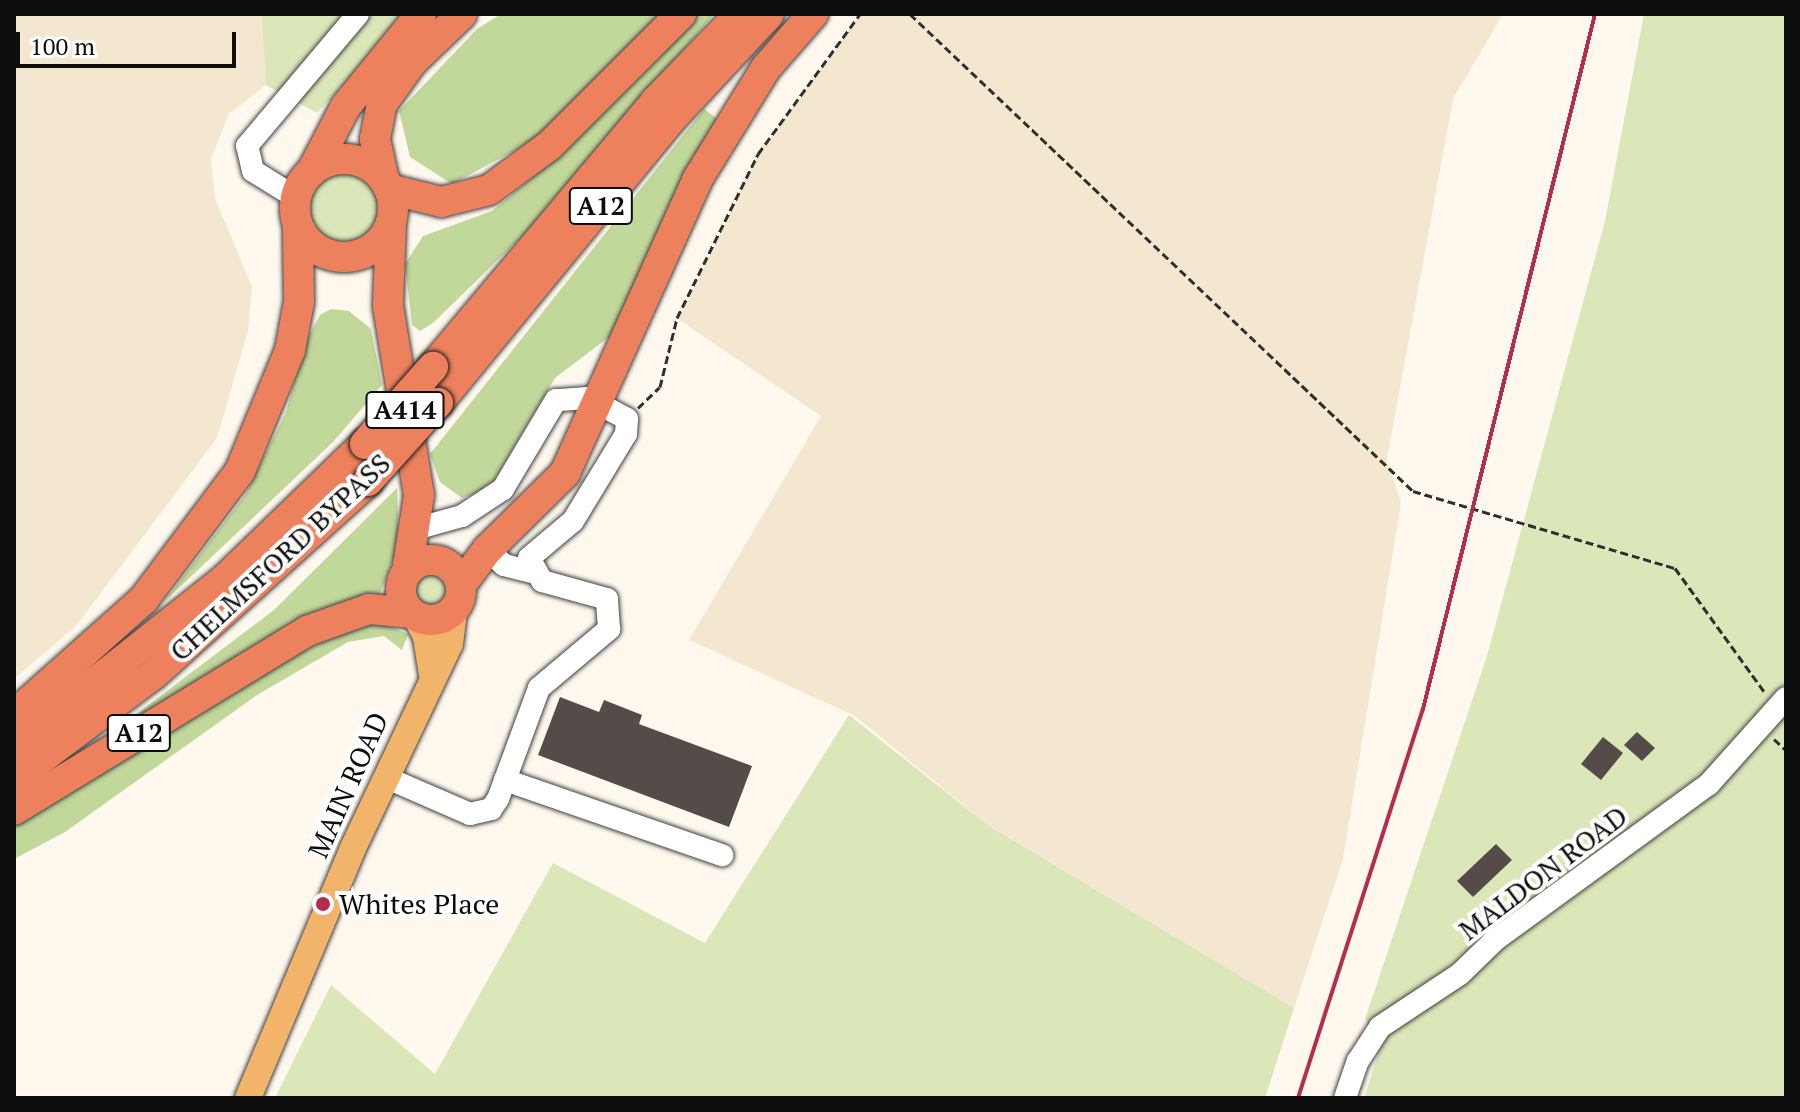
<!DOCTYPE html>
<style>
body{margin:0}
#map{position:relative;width:1800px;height:1112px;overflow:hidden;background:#fef8ee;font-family:"PT Serif",serif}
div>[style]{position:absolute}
.farmland>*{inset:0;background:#f3e8cf}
.green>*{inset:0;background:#dbe7b9}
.round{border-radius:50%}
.forest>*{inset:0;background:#c2d79a}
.building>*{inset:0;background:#554c4a}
.path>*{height:3px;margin-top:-1.5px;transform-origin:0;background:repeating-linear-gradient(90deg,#2f2f2f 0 8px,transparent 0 12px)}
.roads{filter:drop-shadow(0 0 2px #404040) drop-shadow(0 0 2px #404040)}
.minor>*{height:22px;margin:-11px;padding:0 11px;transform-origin:11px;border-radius:11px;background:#fff}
.major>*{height:26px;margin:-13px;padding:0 13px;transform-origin:13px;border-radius:13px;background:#f2b46b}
.highway>*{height:30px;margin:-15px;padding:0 15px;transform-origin:15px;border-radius:15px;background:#ed815d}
.highway>.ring{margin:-15px;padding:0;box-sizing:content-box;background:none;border:30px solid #ed815d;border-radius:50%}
.rail>*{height:4px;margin:-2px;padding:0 2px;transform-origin:2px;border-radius:2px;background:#b62c50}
.bridges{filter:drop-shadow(0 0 2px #1e1e1e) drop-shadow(0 0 2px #1e1e1e)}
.highway-bridge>*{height:30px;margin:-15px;padding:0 15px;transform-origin:15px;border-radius:15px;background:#ed815d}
.dots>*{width:22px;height:22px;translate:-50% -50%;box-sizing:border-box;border:4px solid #fff;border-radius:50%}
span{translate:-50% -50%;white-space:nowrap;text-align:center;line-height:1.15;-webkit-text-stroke:8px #fff;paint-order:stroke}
.shield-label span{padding:2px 6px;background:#fff;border:2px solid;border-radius:6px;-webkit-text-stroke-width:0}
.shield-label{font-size:26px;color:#0d0d0d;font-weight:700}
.street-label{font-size:28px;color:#0d0d0d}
.poi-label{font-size:28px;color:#0d0d0d}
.left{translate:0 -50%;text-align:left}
.frame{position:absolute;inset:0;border:16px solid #0d0d0d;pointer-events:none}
.scale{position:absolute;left:16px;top:32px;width:220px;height:36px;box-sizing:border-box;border:4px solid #0d0d0d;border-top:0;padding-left:10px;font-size:24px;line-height:28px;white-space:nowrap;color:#0d0d0d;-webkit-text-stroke:6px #fff;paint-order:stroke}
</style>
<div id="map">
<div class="farmland">
<i style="clip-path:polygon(14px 14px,263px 14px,266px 85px,229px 114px,211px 159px,215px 198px,252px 287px,248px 331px,217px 438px,76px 626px,14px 679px)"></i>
<i style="clip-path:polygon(860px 14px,1503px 14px,1453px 99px,1387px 459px,1401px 503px,1343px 859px,1294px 1008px,989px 826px,855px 716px,689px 640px,821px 416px,679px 320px,758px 154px)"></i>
</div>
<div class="green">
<i style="clip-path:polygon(262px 14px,409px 14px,317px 113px,266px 85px)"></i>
<i style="clip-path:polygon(1644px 14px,1786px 14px,1786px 1098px,1364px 1098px,1382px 1043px,1365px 1019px,1487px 656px,1605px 221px)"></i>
<i class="round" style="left:304px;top:168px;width:78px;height:78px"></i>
<i class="round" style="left:412px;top:571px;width:38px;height:38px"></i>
<i style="clip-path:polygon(849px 715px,989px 826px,1294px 1008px,1265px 1098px,275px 1098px,331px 985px,435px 1074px,553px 863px,705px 943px)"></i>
</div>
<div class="forest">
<i style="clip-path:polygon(501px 14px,665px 14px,544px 135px,452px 184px,410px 157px,399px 111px,477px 29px)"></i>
<i style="clip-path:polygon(694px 14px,714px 14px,538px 221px,433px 323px,420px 331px,412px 325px,405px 264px,423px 236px,492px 211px,544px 168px)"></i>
<i style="clip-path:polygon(704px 109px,719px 120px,613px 334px,555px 378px,489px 489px,462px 498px,440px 482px,430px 454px)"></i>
<i style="clip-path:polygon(331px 309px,349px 311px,371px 329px,382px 385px,333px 442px,164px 602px,245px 495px,286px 412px,306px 341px,320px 315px)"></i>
<i style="clip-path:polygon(397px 488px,399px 544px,379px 596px,381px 623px,408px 634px,402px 650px,384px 636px,348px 642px,257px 695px,65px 832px,14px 859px,14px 815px,85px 753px,274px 610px)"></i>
</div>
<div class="building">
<i style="clip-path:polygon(560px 697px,599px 712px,604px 700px,642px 715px,639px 724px,752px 766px,729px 827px,538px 755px)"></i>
<i style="clip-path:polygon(1637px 732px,1655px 748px,1642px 761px,1624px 745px)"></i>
<i style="clip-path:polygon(1603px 737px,1623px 753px,1601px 780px,1581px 764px)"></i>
<i style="clip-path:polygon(1496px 844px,1512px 860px,1473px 897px,1457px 881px)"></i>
</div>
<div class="path">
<i style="left:910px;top:14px;width:693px;rotate:43.48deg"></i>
<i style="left:1413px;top:491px;width:273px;rotate:16.4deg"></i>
<i style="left:1675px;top:568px;width:154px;rotate:54.2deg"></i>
<i style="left:638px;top:408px;width:30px;rotate:-44deg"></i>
<i style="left:660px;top:387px;width:71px;rotate:-76.2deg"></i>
<i style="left:677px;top:318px;width:183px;rotate:-63.7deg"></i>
<i style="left:758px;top:154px;width:173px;rotate:-53.9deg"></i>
<i style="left:1774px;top:739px;width:16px;rotate:43deg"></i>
</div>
<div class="roads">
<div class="minor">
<i style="left:295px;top:197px;width:49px;rotate:-148.2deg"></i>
<i style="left:253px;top:171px;width:26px;rotate:-103deg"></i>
<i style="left:247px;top:146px;width:172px;rotate:-49.9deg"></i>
<i style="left:487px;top:550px;width:23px;rotate:41deg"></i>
<i style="left:504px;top:565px;width:29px;rotate:14deg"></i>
<i style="left:385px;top:777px;width:93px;rotate:23.5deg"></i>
<i style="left:470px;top:814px;width:22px;rotate:-13deg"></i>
<i style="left:491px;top:809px;width:12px;rotate:-55deg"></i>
<i style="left:498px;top:799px;width:118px;rotate:-69.7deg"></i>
<i style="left:539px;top:688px;width:92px;rotate:-40.1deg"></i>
<i style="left:609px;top:629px;width:30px;rotate:-94deg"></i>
<i style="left:607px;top:599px;width:67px;rotate:-164.5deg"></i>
<i style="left:542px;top:581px;width:26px;rotate:-119deg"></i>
<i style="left:529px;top:558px;width:57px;rotate:-40.1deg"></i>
<i style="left:573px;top:521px;width:102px;rotate:-58.7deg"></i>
<i style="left:626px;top:434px;width:15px;rotate:-86deg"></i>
<i style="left:627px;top:419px;width:44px;rotate:-151.7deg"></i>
<i style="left:588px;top:398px;width:32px;rotate:176deg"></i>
<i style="left:556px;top:400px;width:104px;rotate:120.8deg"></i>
<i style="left:503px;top:489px;width:49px;rotate:146.6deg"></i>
<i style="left:462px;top:516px;width:49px;rotate:164.5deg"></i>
<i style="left:505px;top:780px;width:230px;rotate:19.1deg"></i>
<i style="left:1345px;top:1098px;width:39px;rotate:-71deg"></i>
<i style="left:1358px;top:1061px;width:40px;rotate:-57.1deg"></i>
<i style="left:1380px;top:1027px;width:96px;rotate:-33.5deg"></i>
<i style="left:1460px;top:974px;width:49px;rotate:-44.2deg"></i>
<i style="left:1495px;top:940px;width:265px;rotate:-36.1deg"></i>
<i style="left:1709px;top:784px;width:115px;rotate:-48.2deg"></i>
</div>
<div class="major">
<i style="left:415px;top:615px;width:25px;rotate:63deg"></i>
<i style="left:426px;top:637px;width:38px;rotate:81deg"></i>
<i style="left:248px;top:1098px;width:271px;rotate:-67.2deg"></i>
<i style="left:353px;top:848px;width:226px;rotate:-64.6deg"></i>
<i style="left:450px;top:644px;width:34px;rotate:-83deg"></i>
</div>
<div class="highway">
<i class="ring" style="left:295px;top:159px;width:68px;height:68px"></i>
<i style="left:312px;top:171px;width:73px;rotate:-62.4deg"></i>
<i style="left:346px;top:106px;width:119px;rotate:-50.8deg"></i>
<i style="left:384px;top:180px;width:42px;rotate:-102.4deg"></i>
<i style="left:375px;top:139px;width:36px;rotate:-79deg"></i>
<i style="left:382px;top:104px;width:52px;rotate:-54.5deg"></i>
<i style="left:412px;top:62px;width:69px;rotate:-43.8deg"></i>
<i style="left:389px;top:189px;width:54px;rotate:14deg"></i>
<i style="left:441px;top:202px;width:49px;rotate:-14deg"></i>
<i style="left:489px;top:190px;width:74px;rotate:-36.3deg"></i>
<i style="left:549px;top:146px;width:187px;rotate:-45deg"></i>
<i style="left:391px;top:223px;width:83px;rotate:92.1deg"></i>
<i style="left:388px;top:306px;width:192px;rotate:80.7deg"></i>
<i style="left:419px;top:495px;width:78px;rotate:98.9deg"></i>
<i style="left:433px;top:367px;width:346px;rotate:-50deg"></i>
<i style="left:655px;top:102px;width:122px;rotate:-46deg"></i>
<i style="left:438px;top:403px;width:372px;rotate:-50.6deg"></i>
<i style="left:674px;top:116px;width:139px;rotate:-47deg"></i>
<i class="ring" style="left:401px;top:560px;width:30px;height:30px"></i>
<i style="left:461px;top:585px;width:44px;rotate:-53.4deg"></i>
<i style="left:487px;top:550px;width:110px;rotate:-44.6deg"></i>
<i style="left:565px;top:473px;width:321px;rotate:-65.7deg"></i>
<i style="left:697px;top:180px;width:132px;rotate:-58.4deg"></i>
<i style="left:766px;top:68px;width:72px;rotate:-49deg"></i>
<i style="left:14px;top:715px;width:174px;rotate:-41.7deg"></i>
<i style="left:144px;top:599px;width:160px;rotate:-53.1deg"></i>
<i style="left:240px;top:471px;width:131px;rotate:-67.5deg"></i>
<i style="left:290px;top:350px;width:49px;rotate:-79.4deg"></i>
<i style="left:299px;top:302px;width:74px;rotate:-90.8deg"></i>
<i style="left:14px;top:747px;width:267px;rotate:-38.5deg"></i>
<i style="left:223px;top:581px;width:197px;rotate:-44deg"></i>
<i style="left:14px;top:779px;width:175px;rotate:-36.9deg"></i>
<i style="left:154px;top:674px;width:288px;rotate:-42deg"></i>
<i style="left:14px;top:810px;width:343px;rotate:-31.4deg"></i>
<i style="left:307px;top:631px;width:66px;rotate:-19.5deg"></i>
<i style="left:369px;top:609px;width:43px;rotate:5.3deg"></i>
</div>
</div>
<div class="rail">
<i style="left:1298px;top:1098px;width:409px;rotate:-72.2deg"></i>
<i style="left:1423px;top:709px;width:716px;rotate:-76.1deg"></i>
</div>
<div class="bridges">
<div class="highway-bridge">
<i style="left:365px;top:444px;width:103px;rotate:-48.6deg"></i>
<i style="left:368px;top:481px;width:105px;rotate:-48.1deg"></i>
</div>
</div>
<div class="dots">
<i style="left:323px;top:904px;background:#b62c50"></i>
</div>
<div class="shield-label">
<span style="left:601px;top:206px">A12</span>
<span style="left:405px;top:410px">A414</span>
<span style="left:139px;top:733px">A12</span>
</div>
<div class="street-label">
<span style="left:280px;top:557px;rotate:-43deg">CHELMSFORD BYPASS</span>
<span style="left:348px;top:785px;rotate:-66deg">MAIN ROAD</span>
<span style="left:1543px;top:873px;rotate:-37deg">MALDON ROAD</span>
</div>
<div class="poi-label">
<span class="left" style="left:339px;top:904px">Whites Place</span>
</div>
<div class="frame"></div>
<div class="scale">100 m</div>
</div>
